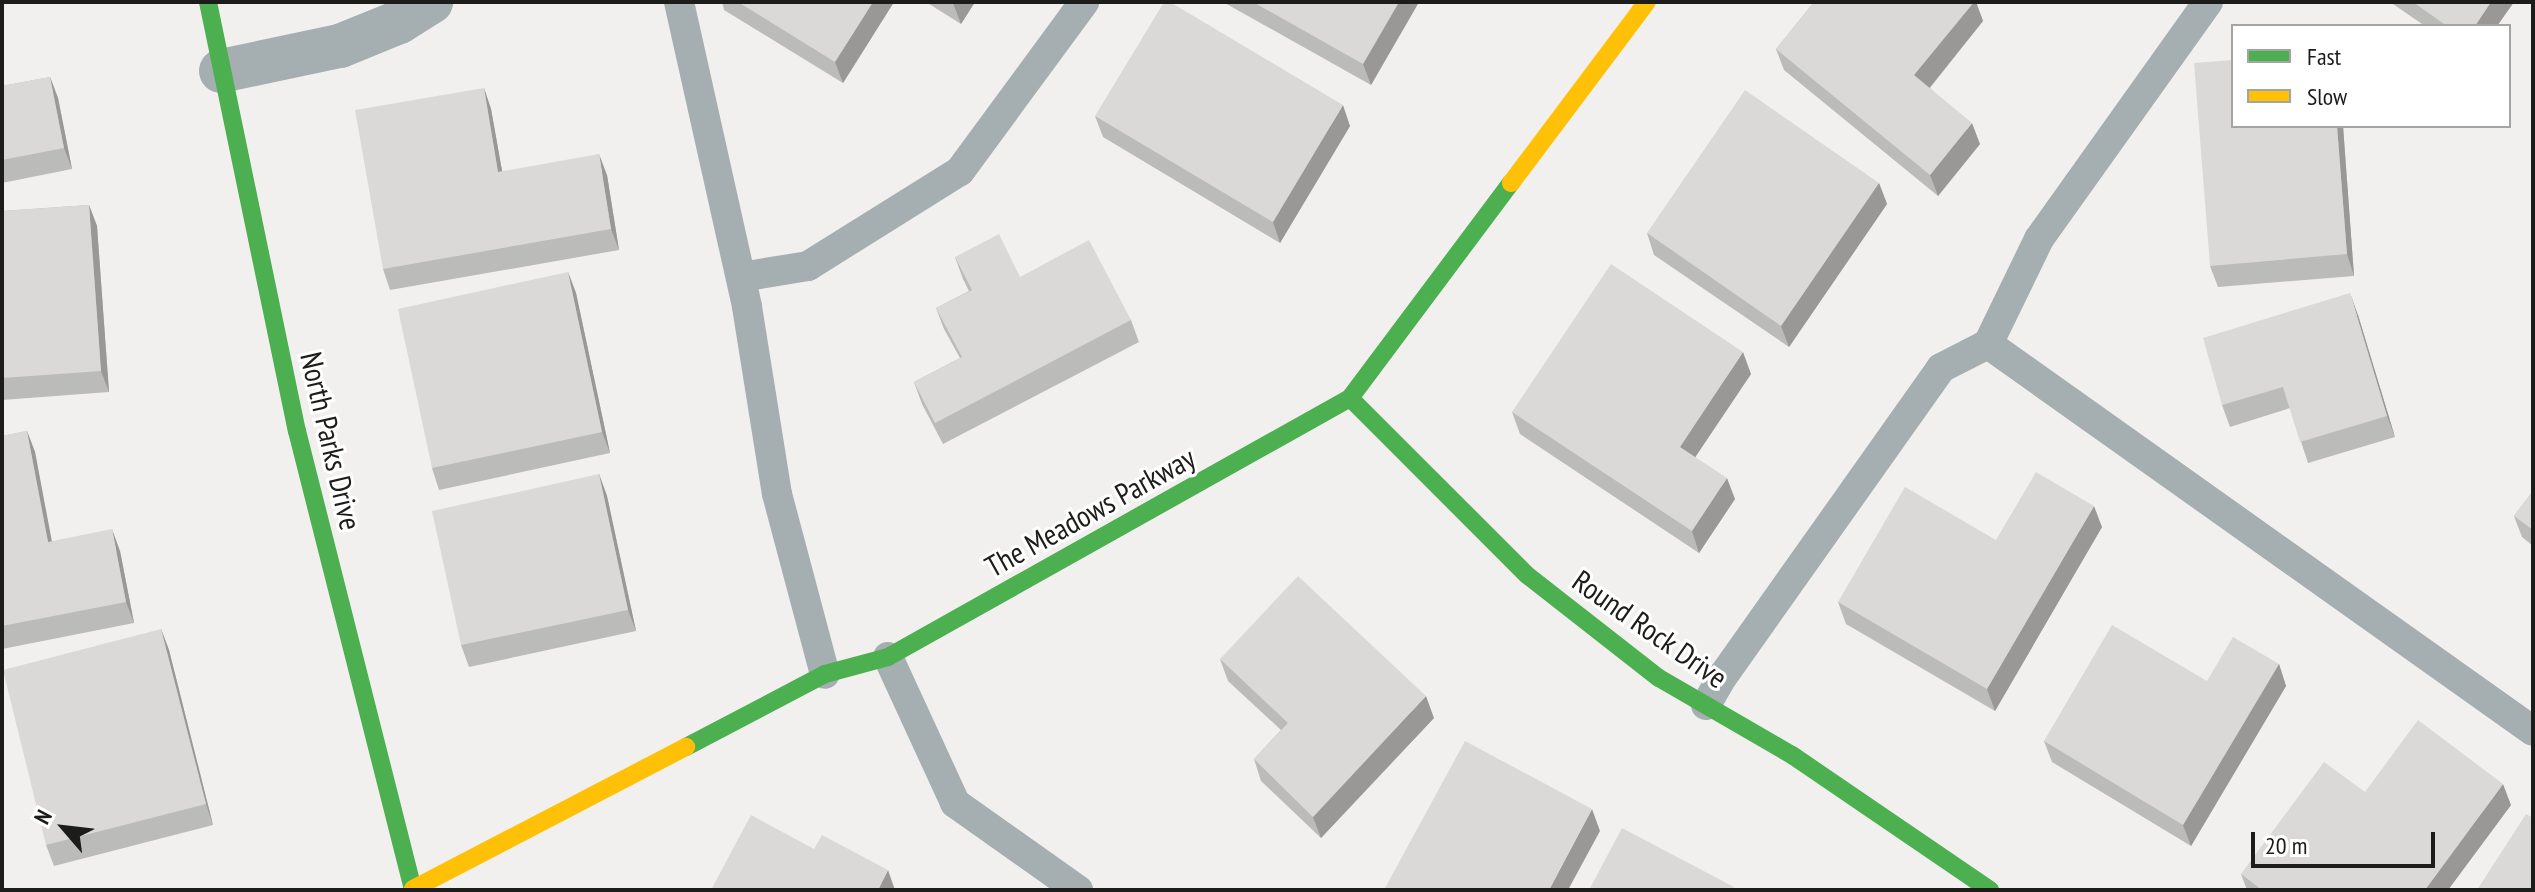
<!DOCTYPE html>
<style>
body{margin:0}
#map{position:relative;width:2535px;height:892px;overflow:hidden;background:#f2f0ee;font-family:"PT Sans Narrow",sans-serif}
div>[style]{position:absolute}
.lane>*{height:30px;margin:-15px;padding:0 15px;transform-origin:15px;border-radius:15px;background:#a5afb1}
.street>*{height:44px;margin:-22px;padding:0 22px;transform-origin:22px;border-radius:22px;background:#a5afb1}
.fast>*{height:18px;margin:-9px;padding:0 9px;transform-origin:9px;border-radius:9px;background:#4caf50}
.slow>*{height:18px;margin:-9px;padding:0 9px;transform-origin:9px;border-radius:9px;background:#ffc107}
.wall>*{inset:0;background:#bbbbb9}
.shaded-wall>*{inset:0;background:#999896}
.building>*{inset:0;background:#dad9d7}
span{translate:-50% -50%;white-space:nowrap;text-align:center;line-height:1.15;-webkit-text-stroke:6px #fff;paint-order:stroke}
.street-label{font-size:30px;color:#1c1c1a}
.frame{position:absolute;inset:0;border:4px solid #1c1c1a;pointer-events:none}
.legend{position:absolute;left:2231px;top:24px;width:280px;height:104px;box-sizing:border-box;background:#fff;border:2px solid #a4a4a3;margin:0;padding:10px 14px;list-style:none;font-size:24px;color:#1c1c1a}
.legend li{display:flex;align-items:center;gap:16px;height:40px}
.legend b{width:40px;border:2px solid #a4a4a3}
.north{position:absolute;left:24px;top:788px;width:80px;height:80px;-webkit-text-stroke:6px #fff;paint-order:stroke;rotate:298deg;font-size:22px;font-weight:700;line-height:32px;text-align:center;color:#1c1c1a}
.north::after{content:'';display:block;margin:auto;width:28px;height:36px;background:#1c1c1a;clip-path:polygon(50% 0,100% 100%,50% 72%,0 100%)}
.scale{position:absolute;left:2251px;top:832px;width:184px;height:36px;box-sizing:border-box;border:4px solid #1c1c1a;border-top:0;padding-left:10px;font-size:24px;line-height:28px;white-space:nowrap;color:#1c1c1a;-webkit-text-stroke:6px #fff;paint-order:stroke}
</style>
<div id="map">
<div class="lane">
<i style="left:679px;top:2px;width:312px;rotate:77.4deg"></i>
<i style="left:747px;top:307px;width:189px;rotate:80.9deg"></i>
<i style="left:777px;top:494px;width:186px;rotate:75.1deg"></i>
<i style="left:2208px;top:2px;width:291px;rotate:125.5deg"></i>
<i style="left:2039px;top:239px;width:117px;rotate:115.9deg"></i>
<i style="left:1988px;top:344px;width:668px;rotate:35.38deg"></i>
<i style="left:741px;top:277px;width:68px;rotate:-9.3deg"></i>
<i style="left:808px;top:266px;width:179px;rotate:-32deg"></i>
<i style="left:960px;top:171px;width:210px;rotate:-53.7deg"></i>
<i style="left:888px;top:657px;width:161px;rotate:65.3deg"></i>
<i style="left:955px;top:803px;width:151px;rotate:35.3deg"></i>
<i style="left:1706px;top:705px;width:34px;rotate:-60deg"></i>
<i style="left:1723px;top:676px;width:377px;rotate:-54.7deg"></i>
<i style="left:1941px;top:368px;width:53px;rotate:-27.1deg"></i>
</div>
<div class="street">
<i style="left:221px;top:71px;width:122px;rotate:-11.9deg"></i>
<i style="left:340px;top:46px;width:64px;rotate:-22.1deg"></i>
<i style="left:399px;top:22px;width:38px;rotate:-32deg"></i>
</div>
<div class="fast">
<i style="left:208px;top:2px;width:438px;rotate:78.3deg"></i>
<i style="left:297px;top:431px;width:473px;rotate:75.8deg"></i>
<i style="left:1350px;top:398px;width:250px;rotate:45deg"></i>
<i style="left:1527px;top:575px;width:167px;rotate:38deg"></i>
<i style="left:1659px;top:678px;width:154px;rotate:30.1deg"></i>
<i style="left:1792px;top:755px;width:240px;rotate:34.3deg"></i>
<i style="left:686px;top:747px;width:157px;rotate:-27.7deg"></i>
<i style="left:825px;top:674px;width:65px;rotate:-15.1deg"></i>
<i style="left:888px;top:657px;width:530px;rotate:-29.28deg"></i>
<i style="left:1350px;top:398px;width:269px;rotate:-53.2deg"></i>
</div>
<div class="slow">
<i style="left:1511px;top:183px;width:226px;rotate:-53.1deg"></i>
<i style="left:413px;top:889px;width:308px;rotate:-27.5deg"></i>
</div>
<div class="wall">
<i style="clip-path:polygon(722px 2px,894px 2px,843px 83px,724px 10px)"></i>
<i style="clip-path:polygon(926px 2px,975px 2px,961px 24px)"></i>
<i style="clip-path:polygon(1223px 2px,1419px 2px,1371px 85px)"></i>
<i style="clip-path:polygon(1814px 2px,1976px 2px,1983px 21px,1930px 88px,1980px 144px,1938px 196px,1784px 70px,1776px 49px)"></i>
<i style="clip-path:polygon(2390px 2px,2514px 2px,2497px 26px,2425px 26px)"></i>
<i style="clip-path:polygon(50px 77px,58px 98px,72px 169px,2px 183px,2px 86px)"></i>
<i style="clip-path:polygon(484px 88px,491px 109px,502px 171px,607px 175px,619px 250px,390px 290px,383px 269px)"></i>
<i style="clip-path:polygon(1095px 116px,1350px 126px,1280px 243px,1103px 137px)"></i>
<i style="clip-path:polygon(2233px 126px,2343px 126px,2354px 276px,2218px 287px,2210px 266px)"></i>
<i style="clip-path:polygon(1879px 183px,1887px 204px,1789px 347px,1654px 255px,1647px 233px)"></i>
<i style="clip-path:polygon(89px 205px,97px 226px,109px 392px,2px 400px,2px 211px)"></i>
<i style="clip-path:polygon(955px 257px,1020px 277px,1131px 320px,1139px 342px,943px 444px,922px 404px,914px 382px,960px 358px,944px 329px,936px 308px,969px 291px,963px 279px)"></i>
<i style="clip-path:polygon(568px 272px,576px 293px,610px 453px,439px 490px,432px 468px)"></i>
<i style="clip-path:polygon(2358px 315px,2395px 437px,2308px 463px,2290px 408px,2230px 427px,2222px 405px)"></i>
<i style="clip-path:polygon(1751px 374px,1695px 457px,1735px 499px,1699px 553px,1520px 434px,1512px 412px)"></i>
<i style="clip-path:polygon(27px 431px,35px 452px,51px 541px,120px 551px,134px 623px,2px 649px,2px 436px)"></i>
<i style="clip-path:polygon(599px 474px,607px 496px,636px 631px,469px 667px,461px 645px)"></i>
<i style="clip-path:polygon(2533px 491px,2533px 546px,2522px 537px,2514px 516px)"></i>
<i style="clip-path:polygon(2102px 527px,1995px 711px,1846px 624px,1838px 602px,1996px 540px)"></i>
<i style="clip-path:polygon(161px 629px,169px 650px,213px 825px,54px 866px,46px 845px)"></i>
<i style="clip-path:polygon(1220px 659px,1434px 718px,1321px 838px,1261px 781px,1254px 759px,1281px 730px,1228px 681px)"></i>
<i style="clip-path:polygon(2279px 664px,2286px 686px,2191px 846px,2052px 762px,2044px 741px,2207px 681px)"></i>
<i style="clip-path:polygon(2511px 805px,2448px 890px,2247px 890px,2241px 874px)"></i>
</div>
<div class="shaded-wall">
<i style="clip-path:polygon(873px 2px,894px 2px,843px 83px,835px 62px)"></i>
<i style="clip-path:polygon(954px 2px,975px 2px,961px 24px,953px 3px)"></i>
<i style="clip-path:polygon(1399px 2px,1419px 2px,1371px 85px,1363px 64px)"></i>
<i style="clip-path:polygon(1974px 2px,1976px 2px,1983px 21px,1922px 97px,1914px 75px)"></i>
<i style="clip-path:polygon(2491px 2px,2514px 2px,2497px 26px,2475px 26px)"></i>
<i style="clip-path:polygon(50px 77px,58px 98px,72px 169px,64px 148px)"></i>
<i style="clip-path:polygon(484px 88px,491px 109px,506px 193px,498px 172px)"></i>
<i style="clip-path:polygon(1343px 105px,1350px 126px,1280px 243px,1273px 222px)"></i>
<i style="clip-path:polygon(1972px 123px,1980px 144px,1938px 196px,1930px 175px)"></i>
<i style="clip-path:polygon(2337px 126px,2343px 126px,2354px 276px,2347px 254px)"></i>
<i style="clip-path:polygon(599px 154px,607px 175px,619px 250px,611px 229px)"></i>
<i style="clip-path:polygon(1879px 183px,1887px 204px,1789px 347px,1781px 326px)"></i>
<i style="clip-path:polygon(89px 205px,97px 226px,109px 392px,101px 371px)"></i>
<i style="clip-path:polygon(568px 272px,576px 293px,610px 453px,602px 432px)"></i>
<i style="clip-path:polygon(2350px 293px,2358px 315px,2395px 437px,2387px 416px)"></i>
<i style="clip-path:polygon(1743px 352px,1751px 374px,1688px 468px,1680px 447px)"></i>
<i style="clip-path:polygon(27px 431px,35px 452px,56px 563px,48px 542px)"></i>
<i style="clip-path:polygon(599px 474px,607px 496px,636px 631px,628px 610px)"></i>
<i style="clip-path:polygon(1727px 478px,1735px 499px,1699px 553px,1692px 531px)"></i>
<i style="clip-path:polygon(2094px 506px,2102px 527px,1995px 711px,1987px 689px)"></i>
<i style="clip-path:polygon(112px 529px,120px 551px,134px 623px,126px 602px)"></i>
<i style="clip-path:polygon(161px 629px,169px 650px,213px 825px,206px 804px)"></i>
<i style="clip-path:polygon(2279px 664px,2286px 686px,2191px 846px,2183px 825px)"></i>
<i style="clip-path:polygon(1426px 696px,1434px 718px,1321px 838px,1313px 817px)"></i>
<i style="clip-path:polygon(2503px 784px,2511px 805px,2448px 890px,2425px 890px)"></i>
<i style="clip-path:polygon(1592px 809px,1600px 831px,1568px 890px,1549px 890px)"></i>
<i style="clip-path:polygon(888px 870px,895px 890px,878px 890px)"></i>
</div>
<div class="building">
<i style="clip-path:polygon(738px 2px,873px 2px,835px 62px)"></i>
<i style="clip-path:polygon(1164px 2px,1170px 2px,1343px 105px,1273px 222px,1095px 116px)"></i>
<i style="clip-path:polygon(1253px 2px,1399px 2px,1363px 64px)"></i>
<i style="clip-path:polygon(1814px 2px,1974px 2px,1914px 75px,1972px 123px,1930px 175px,1776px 49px)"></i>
<i style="clip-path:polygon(2413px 2px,2491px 2px,2475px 26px,2447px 26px)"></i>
<i style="clip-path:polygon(2233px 60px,2233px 126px,2337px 126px,2347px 254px,2210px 266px,2194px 63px)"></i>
<i style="clip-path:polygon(50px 77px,64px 148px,2px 160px,2px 86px)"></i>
<i style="clip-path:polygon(484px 88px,498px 172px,599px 154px,611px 229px,383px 269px,355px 110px)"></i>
<i style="clip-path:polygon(1745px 90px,1879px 183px,1781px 326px,1647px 233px)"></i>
<i style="clip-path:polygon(89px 205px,101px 371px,2px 378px,2px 211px)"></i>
<i style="clip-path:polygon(999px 234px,1020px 277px,1089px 240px,1131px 320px,935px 423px,914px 382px,962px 357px,936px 308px,972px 290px,955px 257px)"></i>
<i style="clip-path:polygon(1611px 264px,1743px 352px,1680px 447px,1727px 478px,1692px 531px,1512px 412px)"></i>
<i style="clip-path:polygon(568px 272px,602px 432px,432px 468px,398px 309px)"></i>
<i style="clip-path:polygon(2350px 293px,2387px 416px,2300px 442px,2283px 387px,2222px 405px,2203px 338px)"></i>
<i style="clip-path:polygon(27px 431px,48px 542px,112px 529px,126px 602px,2px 626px,2px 436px)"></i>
<i style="clip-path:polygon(2036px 472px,2094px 506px,1987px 689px,1838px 602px,1905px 487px,1996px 540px)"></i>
<i style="clip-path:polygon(599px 474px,628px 610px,461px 645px,432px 511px)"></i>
<i style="clip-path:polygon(2533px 491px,2533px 530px,2514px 516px)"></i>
<i style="clip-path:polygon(1298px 576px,1426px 696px,1313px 817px,1254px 759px,1288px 723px,1220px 659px)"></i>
<i style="clip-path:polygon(2112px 625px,2207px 681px,2233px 637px,2279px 664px,2183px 825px,2044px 741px)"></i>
<i style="clip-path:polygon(161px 629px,206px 804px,46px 845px,3px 670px)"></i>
<i style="clip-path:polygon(2418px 720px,2503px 784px,2425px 890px,2262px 890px,2241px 874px,2324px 762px,2365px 792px)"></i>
<i style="clip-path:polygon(1465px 741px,1592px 809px,1549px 890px,1384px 890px)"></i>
<i style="clip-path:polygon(2526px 814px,2533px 818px,2533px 890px,2477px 890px)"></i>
<i style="clip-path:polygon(751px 815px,814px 849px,822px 835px,888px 870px,878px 890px,711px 890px)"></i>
<i style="clip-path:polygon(1622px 828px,1734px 887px,1732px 890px,1589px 890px)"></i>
</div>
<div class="street-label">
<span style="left:331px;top:441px;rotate:77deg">North Parks Drive</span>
<span style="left:1090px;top:512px;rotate:-29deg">The Meadows Parkway</span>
<span style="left:1650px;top:629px;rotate:35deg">Round Rock Drive</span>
</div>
<div class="frame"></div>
<ul class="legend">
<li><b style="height:10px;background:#4caf50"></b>Fast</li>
<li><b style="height:10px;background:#ffc107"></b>Slow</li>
</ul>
<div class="north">N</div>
<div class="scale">20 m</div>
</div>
